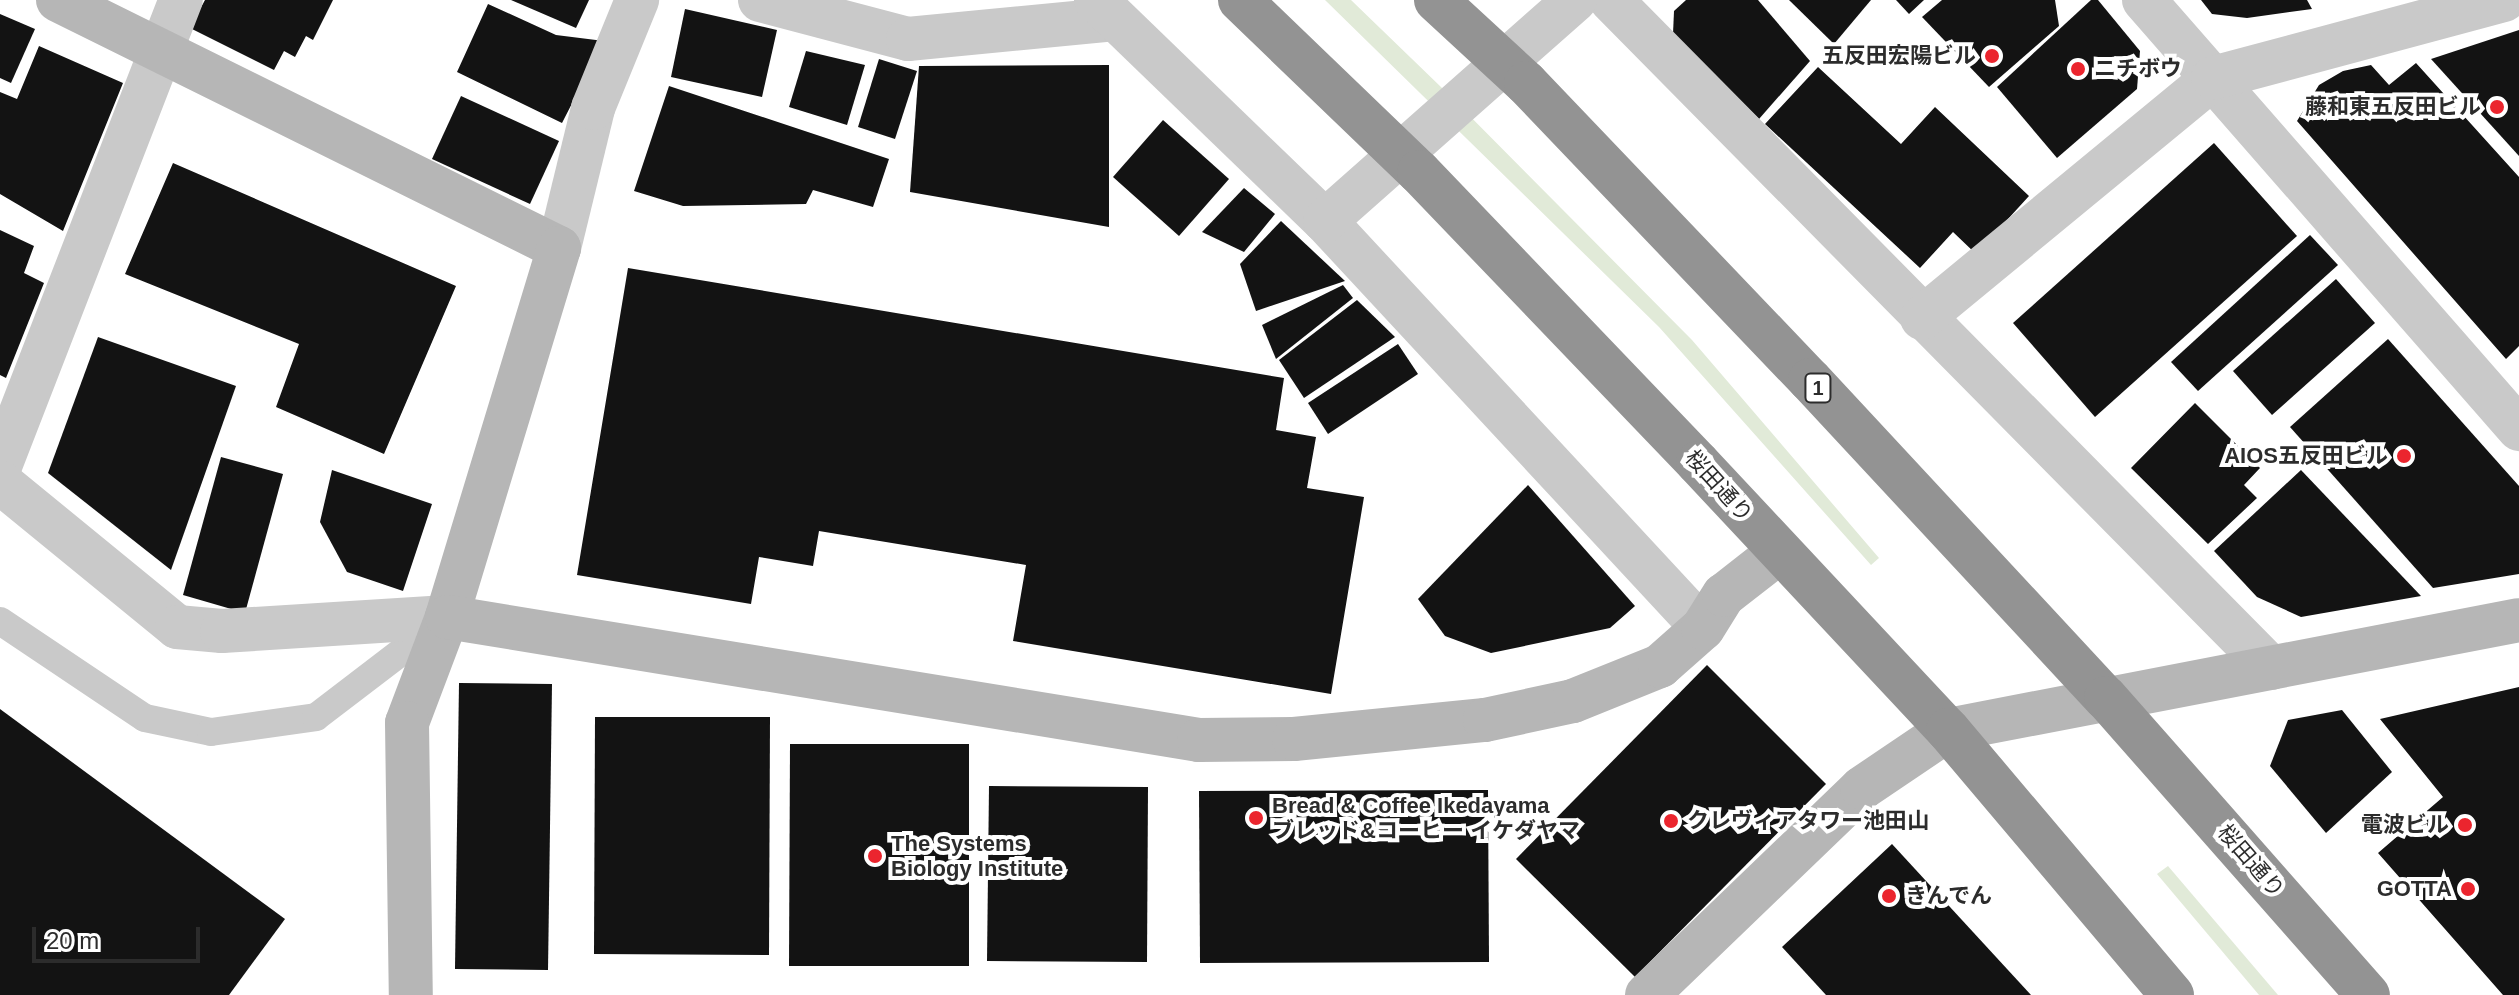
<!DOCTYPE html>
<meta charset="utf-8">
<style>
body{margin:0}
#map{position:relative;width:2519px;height:995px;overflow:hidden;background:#fff;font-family:Helvetica,"Noto Sans JP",sans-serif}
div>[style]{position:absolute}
.green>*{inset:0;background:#e1ead8}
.building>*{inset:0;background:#131313}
.lane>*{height:28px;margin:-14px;padding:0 14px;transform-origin:14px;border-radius:14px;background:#c9c9c9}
.street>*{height:44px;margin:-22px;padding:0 22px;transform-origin:22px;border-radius:22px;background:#c9c9c9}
.secondary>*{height:44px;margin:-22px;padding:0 22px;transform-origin:22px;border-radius:22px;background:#b6b6b6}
.highway>*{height:44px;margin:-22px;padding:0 22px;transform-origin:22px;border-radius:22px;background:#939393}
.dots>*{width:22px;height:22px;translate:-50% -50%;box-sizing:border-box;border:4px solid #fff;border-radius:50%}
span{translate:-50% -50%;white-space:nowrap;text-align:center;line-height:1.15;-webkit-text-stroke:8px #fff;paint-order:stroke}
.shield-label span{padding:2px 6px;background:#fff;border:2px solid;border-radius:6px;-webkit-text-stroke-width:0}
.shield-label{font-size:20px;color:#2c2c2c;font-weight:700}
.poi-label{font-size:22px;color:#2c2c2c;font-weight:700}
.right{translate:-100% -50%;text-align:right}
.left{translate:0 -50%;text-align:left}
.street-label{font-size:22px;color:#2c2c2c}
.scale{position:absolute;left:32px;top:927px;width:168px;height:36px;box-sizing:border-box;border:4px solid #2c2c2c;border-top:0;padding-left:10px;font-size:24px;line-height:28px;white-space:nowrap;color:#2c2c2c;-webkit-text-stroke:6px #fff;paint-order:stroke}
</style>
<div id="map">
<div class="green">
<i style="clip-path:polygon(1325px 0,1351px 0,1441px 87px,1692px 340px,1879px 558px,1871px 565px,1659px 327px)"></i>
<i style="clip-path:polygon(2168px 866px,2278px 995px,2259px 995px,2157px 874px)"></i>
</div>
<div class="building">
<i style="clip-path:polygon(205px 0,333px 0,313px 40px,306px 36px,295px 57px,284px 51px,274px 70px,190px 28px)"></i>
<i style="clip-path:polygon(511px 0,589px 0,576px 28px)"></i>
<i style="clip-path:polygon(1686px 0,1758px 0,1810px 61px,1759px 119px,1673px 34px,1674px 11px)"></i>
<i style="clip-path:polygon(1789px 0,1871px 0,1834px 44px)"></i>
<i style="clip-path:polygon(1896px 0,1924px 0,1909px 14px)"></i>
<i style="clip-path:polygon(1942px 0,2055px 0,2059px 26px,1989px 87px,1922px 17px)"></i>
<i style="clip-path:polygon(2091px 0,2098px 0,2140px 51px,2137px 89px,2057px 158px,1997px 87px)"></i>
<i style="clip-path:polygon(2201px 0,2307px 0,2312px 9px,2247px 18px,2212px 14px)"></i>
<i style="clip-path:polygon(488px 4px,556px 35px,604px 41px,562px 123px,457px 72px)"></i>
<i style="clip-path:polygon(685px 9px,777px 30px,762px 97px,671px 77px)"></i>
<i style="clip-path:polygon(0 14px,35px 29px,11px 83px,0 78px)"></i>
<i style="clip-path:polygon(2519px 30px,2519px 156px,2431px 59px)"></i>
<i style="clip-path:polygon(39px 46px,123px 83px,63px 231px,0 194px,0 92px,17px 99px)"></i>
<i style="clip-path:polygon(806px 51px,865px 65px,847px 125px,789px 107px)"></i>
<i style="clip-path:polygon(879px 59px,917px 71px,895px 139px,858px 127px)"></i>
<i style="clip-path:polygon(2416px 63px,2519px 177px,2519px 346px,2506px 359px,2297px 121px,2319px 85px,2343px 71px,2371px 65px,2389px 85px)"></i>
<i style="clip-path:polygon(1109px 65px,1109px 227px,910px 192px,919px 66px)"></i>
<i style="clip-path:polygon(1818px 67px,1901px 144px,1935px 107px,2029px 196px,1976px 254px,1953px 232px,1920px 268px,1765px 124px)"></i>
<i style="clip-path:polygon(669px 86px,889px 159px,873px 207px,813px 190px,806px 204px,683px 206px,634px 191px)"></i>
<i style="clip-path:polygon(461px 96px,559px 141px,530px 204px,432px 159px)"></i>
<i style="clip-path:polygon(1163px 120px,1229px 179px,1179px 236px,1113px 177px)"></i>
<i style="clip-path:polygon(2214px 143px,2297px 236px,2095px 417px,2013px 323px)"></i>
<i style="clip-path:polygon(173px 163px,456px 286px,384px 454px,276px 407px,299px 344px,125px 274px)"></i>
<i style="clip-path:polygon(1244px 188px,1275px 214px,1244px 252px,1202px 232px)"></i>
<i style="clip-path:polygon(1281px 221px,1345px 281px,1256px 311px,1240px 264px)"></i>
<i style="clip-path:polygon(0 230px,34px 246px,24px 273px,44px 283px,6px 378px,0 375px)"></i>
<i style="clip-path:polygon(2310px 235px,2338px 265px,2198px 391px,2171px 362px)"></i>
<i style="clip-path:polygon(628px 268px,1284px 378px,1276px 430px,1316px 437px,1307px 488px,1364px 497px,1331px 694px,1013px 641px,1026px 565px,819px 531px,813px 566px,759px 557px,751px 604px,577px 575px)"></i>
<i style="clip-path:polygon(2336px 279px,2375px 323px,2272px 415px,2233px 371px)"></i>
<i style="clip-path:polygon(1343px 285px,1353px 298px,1276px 359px,1262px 325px)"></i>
<i style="clip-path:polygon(1357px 300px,1395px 337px,1304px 398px,1279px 360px)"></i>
<i style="clip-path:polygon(98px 337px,236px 386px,171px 570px,48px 473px)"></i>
<i style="clip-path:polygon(2388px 339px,2519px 486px,2519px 574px,2433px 588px,2290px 427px)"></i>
<i style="clip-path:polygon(1398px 344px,1418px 374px,1328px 434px,1308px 403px)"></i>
<i style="clip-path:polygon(2195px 403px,2260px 468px,2244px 485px,2257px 498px,2208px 544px,2131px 468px)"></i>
<i style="clip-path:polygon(221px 457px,283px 474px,245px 613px,183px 595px)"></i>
<i style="clip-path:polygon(332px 470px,432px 504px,403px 591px,347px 572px,320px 522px)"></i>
<i style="clip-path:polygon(2301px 470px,2421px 596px,2301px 617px,2257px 597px,2214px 551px)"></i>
<i style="clip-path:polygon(1528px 485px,1635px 606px,1610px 628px,1491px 653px,1445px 636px,1418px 599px)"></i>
<i style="clip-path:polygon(1707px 665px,1826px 784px,1635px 977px,1516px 859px)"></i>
<i style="clip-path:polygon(459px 683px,552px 684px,548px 970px,455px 969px)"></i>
<i style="clip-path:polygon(2519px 687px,2519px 995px,2503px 995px,2378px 853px,2443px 797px,2380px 719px)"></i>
<i style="clip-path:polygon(0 709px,285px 919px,229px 995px,0 995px)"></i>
<i style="clip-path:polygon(2342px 710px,2392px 772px,2326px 833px,2270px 766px,2288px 720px)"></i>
<i style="clip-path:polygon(595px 717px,770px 717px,769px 955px,594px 954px)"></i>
<i style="clip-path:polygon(790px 744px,969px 744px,969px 966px,789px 966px)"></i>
<i style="clip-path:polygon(989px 786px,1148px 787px,1147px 962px,987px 961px)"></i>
<i style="clip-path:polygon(1488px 790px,1489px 962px,1200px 963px,1199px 791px)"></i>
<i style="clip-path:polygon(1892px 844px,2031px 995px,1826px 995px,1782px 947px)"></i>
</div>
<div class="lane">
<i style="left:0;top:621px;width:174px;rotate:33.8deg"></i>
<i style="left:145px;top:718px;width:67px;rotate:12deg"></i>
<i style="left:211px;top:732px;width:106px;rotate:-8.1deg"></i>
<i style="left:316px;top:717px;width:160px;rotate:-37.4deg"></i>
</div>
<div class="street">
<i style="left:760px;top:0;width:153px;rotate:14.8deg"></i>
<i style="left:908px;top:39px;width:208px;rotate:-5.5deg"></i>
<i style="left:1096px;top:0;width:318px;rotate:44deg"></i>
<i style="left:1325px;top:221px;width:555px;rotate:47.12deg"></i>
<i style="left:1611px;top:0;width:939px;rotate:45.35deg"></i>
<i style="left:2144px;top:0;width:570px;rotate:48.84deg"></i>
<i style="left:1325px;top:221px;width:334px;rotate:-41.5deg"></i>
<i style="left:559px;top:248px;width:144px;rotate:-76.3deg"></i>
<i style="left:593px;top:108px;width:117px;rotate:-67.8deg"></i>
<i style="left:1922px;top:318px;width:377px;rotate:-39.5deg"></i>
<i style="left:2213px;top:78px;width:301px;rotate:-15deg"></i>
<i style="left:0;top:466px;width:500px;rotate:-68.8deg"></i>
<i style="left:0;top:482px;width:229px;rotate:39.3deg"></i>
<i style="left:177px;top:627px;width:45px;rotate:5.1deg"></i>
<i style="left:222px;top:631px;width:225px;rotate:-3.6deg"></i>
</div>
<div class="secondary">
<i style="left:58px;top:0;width:559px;rotate:26.34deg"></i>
<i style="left:559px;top:248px;width:386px;rotate:106.9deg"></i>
<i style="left:447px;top:617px;width:113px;rotate:110.7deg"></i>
<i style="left:407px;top:723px;width:272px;rotate:89.2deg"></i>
<i style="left:447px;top:617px;width:762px;rotate:9.29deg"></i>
<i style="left:1199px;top:740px;width:95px;rotate:-0.6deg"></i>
<i style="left:1294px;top:739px;width:192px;rotate:-5.7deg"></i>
<i style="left:1485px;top:720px;width:90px;rotate:-12.2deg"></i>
<i style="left:1573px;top:701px;width:94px;rotate:-21.9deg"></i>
<i style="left:1660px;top:666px;width:57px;rotate:-41.5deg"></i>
<i style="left:1703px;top:628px;width:39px;rotate:-58deg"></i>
<i style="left:1724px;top:595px;width:70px;rotate:-38deg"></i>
<i style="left:1647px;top:995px;width:298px;rotate:-43.9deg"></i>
<i style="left:1862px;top:788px;width:104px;rotate:-34deg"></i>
<i style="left:1948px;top:730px;width:581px;rotate:-10.9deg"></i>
</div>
<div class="highway">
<i style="left:1240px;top:0;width:248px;rotate:43.9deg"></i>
<i style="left:1419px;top:172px;width:403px;rotate:46.2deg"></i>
<i style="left:1698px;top:463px;width:366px;rotate:46.9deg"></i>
<i style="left:1948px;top:730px;width:347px;rotate:49.8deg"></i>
<i style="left:1436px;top:0;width:122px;rotate:42.7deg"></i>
<i style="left:1526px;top:83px;width:411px;rotate:46.3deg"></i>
<i style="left:1810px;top:380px;width:434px;rotate:47.1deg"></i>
<i style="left:2106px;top:698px;width:396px;rotate:48.6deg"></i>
</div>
<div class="dots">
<i style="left:1992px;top:56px;background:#eb252e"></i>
<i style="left:2078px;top:69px;background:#eb252e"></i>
<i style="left:2497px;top:107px;background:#eb252e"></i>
<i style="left:2404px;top:456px;background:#eb252e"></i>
<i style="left:1256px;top:818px;background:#eb252e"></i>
<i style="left:1671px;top:821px;background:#eb252e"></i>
<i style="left:2465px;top:825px;background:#eb252e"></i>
<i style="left:875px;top:856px;background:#eb252e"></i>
<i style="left:2468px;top:889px;background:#eb252e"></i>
<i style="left:1889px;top:896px;background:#eb252e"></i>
</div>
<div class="shield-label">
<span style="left:1818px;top:388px">1</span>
</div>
<div class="poi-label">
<span class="right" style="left:1976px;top:56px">五反田宏陽ビル</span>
<span class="left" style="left:2094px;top:69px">ニチボウ</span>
<span class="right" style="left:2481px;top:107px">藤和東五反田ビル</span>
<span class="right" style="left:2388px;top:456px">AIOS五反田ビル</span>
<span class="left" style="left:1272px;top:818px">Bread &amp; Coffee Ikedayama<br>ブレッド&amp;コーヒー イケダヤマ</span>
<span class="left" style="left:1687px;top:821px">クレヴィアタワー池田山</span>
<span class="right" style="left:2449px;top:825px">電波ビル</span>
<span class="left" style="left:891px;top:856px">The Systems<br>Biology Institute</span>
<span class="right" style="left:2452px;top:889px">GOTTA</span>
<span class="left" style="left:1905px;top:896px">きんでん</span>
</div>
<div class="street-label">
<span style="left:1719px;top:486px;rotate:48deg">桜田通り</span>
<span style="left:2251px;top:861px;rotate:49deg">桜田通り</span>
</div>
<div class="scale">20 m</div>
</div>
